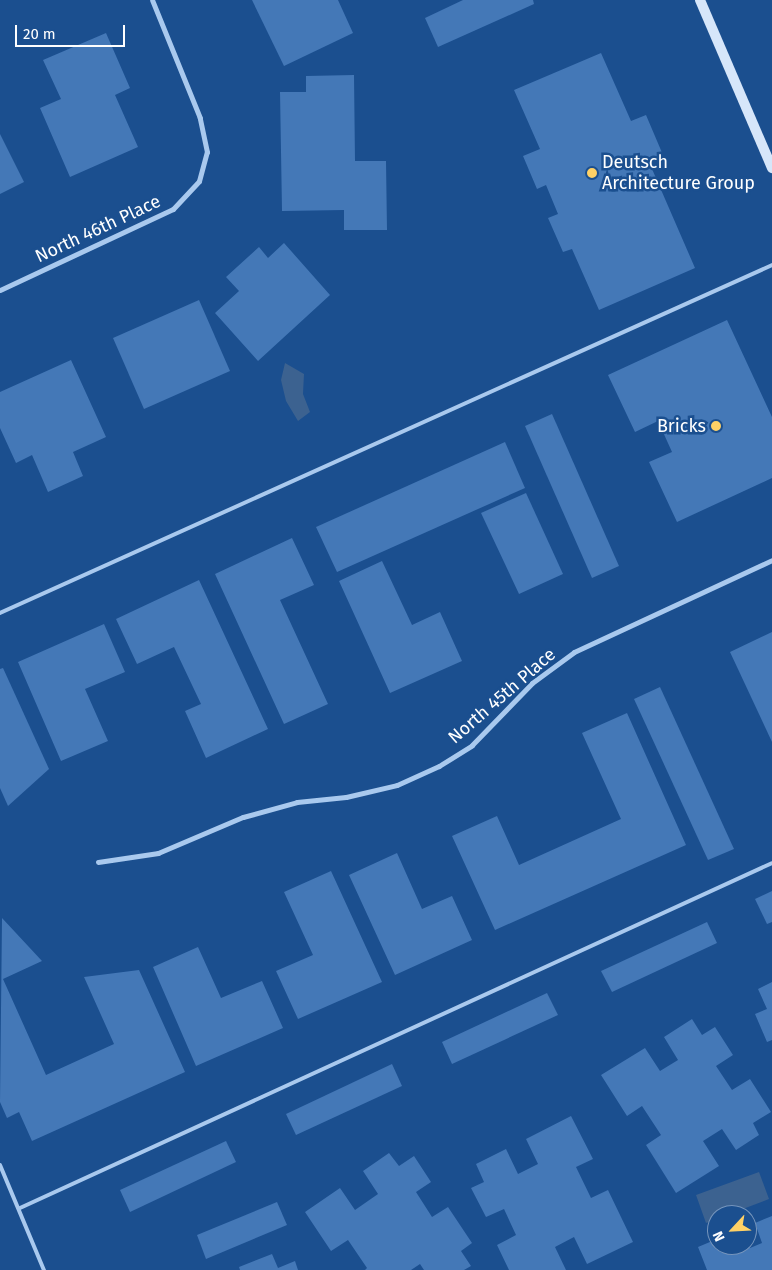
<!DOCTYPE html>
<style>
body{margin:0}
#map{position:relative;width:772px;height:1270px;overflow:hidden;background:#1b4f8f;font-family:"Fira Sans",sans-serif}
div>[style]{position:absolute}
.water>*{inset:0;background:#3c6290}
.building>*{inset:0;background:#4478b7}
.lane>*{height:4px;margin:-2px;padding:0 2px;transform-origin:2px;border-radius:2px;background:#a9c9ee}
.street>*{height:5px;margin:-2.5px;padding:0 2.5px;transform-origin:2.5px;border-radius:2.5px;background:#a9c9ee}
.secondary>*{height:10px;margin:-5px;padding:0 5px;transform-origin:5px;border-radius:5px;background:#d6e6fa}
.dots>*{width:14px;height:14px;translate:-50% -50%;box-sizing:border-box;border:2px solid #1b4f8f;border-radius:50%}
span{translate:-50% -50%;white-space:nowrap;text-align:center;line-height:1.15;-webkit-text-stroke:5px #1b4f8f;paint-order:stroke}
.poi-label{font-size:18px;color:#fff}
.left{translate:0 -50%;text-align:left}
.right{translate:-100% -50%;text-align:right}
.street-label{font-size:18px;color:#fff}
.north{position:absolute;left:707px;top:1205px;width:50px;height:50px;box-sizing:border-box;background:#1b4f8f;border:1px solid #7695bc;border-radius:50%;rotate:245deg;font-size:14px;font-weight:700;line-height:20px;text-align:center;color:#fff}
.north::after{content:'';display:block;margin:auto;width:18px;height:22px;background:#ffd166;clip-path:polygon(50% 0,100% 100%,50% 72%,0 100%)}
.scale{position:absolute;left:15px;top:25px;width:110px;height:22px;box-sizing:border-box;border:2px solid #fff;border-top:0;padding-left:6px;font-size:15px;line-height:18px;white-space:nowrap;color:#fff;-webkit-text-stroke:4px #1b4f8f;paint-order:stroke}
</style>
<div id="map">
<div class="water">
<i style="clip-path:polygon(285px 363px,304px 374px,303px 394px,310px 412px,298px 421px,286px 401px,281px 380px)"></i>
<i style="clip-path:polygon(759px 1172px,769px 1199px,727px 1215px,717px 1215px,717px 1219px,706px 1223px,696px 1195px)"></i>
</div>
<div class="building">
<i style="clip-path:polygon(252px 0,338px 0,353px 33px,284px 66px)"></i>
<i style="clip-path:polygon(463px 0,533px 0,534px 4px,438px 47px,425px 18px)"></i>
<i style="clip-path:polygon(106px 33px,130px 88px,115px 95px,138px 147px,70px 177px,40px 108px,61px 99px,43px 60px)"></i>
<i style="clip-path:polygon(601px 53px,631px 121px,646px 115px,663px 155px,649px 162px,695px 268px,599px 310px,572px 249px,563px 252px,548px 218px,558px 214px,546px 185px,537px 189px,523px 156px,540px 149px,514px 90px)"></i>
<i style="clip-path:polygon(354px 75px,355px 161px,386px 161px,387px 230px,344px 230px,344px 210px,282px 211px,280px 92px,306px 92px,306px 76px)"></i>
<i style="clip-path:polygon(0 134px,24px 182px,0 194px)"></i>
<i style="clip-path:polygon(284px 243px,330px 295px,258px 361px,215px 313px,239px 291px,226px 277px,259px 247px,268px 258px)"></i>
<i style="clip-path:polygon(199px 300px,230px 371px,144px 409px,113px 338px)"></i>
<i style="clip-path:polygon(727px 320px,772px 417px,772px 478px,677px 522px,649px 462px,672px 452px,658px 421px,635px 432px,608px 375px)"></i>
<i style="clip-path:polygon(71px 360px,106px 437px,73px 452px,83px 476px,48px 492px,32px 455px,16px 463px,0 428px,0 392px)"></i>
<i style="clip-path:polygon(552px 414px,619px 566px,592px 578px,525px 426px)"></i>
<i style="clip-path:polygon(505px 442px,525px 488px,337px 572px,316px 527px)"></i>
<i style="clip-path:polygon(526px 493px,563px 574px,519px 594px,481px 513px)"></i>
<i style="clip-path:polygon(292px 538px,314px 585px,280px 600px,328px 704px,284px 724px,215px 574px)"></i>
<i style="clip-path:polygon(382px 561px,412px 625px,440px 612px,462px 661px,390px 693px,339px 581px)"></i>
<i style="clip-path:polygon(199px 580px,268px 729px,206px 758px,185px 711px,201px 704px,174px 647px,137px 664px,116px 619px)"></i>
<i style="clip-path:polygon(104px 624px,125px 672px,85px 689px,108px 741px,61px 761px,18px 662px)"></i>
<i style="clip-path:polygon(772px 632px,772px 742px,730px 652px)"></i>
<i style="clip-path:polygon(3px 668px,49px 769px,8px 806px,0 788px,0 669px)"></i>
<i style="clip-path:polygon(660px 687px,734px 849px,708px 860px,634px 699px)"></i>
<i style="clip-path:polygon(627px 713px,686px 845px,495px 930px,452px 836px,497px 816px,519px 865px,621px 819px,582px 733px)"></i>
<i style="clip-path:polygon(397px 853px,422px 909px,452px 896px,472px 940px,395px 975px,349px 875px)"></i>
<i style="clip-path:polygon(331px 871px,382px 982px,298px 1019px,276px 971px,313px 955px,284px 892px)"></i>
<i style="clip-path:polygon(772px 891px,772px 922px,767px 924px,755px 899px)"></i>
<i style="clip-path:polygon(2px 918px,42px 961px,3px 979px,46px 1075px,114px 1044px,84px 977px,139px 970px,185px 1072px,32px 1141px,19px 1112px,7px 1118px,0 1102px)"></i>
<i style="clip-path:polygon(707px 922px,717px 943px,612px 992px,601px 971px)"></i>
<i style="clip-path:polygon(198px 947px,221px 998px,262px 981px,283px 1028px,196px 1066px,153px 967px)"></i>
<i style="clip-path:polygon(772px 982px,772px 1040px,767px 1042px,755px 1014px,767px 1009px,758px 989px)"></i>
<i style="clip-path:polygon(547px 993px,558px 1015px,452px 1064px,442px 1042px)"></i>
<i style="clip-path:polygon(692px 1019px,702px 1035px,715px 1027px,733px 1055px,716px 1066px,732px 1090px,750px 1079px,771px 1112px,753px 1123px,759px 1135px,736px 1150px,722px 1129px,703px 1141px,719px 1166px,676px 1193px,646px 1145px,661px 1135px,642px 1106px,627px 1116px,601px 1075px,645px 1048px,660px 1071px,678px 1060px,664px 1037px)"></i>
<i style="clip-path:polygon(392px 1064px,402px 1086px,296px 1135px,286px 1114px)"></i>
<i style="clip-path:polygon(571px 1116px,593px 1159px,576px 1167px,591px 1198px,608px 1190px,633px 1242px,587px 1264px,574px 1237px,555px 1247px,566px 1270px,509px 1270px,497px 1245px,516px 1235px,504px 1209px,486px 1217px,471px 1188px,484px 1182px,476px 1164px,506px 1149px,518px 1174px,538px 1164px,526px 1139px)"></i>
<i style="clip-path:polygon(226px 1141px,236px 1162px,130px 1212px,120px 1190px)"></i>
<i style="clip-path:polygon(389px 1153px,399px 1166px,414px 1156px,431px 1182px,416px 1192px,432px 1217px,448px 1207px,472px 1243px,461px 1251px,471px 1266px,464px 1270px,424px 1270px,420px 1264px,411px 1270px,365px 1270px,367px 1268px,348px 1240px,331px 1251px,305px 1212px,340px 1188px,355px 1210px,378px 1194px,363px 1171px)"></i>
<i style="clip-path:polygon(277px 1202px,287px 1225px,206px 1259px,197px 1235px)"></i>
<i style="clip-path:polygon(772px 1216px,772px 1270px,707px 1270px,698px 1247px,717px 1239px,717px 1245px,748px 1245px,750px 1248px,762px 1243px,755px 1223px)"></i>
<i style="clip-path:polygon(272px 1254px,278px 1268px,295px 1261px,298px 1270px,240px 1270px,239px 1267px)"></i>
</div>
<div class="lane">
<i style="left:0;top:613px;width:847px;rotate:-24.26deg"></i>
<i style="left:0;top:1165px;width:114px;rotate:67.3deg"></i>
<i style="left:20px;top:1208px;width:827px;rotate:-24.64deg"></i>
</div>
<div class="street">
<i style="left:0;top:290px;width:191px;rotate:-25.1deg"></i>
<i style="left:173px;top:209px;width:38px;rotate:-47deg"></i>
<i style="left:199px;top:181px;width:30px;rotate:-75deg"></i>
<i style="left:207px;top:152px;width:35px;rotate:-102deg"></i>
<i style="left:200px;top:118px;width:127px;rotate:-112.1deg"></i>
<i style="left:98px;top:862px;width:61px;rotate:-8.5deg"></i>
<i style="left:158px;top:853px;width:92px;rotate:-23deg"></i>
<i style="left:243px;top:817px;width:56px;rotate:-15.5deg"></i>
<i style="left:297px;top:802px;width:49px;rotate:-5.8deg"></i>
<i style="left:346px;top:797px;width:52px;rotate:-13.2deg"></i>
<i style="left:397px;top:785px;width:46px;rotate:-24.3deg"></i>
<i style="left:439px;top:766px;width:39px;rotate:-32deg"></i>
<i style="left:472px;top:745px;width:86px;rotate:-45.9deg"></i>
<i style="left:532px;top:683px;width:52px;rotate:-36.4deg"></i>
<i style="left:574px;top:652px;width:218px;rotate:-24.9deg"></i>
</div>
<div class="secondary">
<i style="left:700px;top:0;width:183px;rotate:66.8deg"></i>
</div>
<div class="dots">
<i style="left:592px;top:173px;background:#ffd166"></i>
<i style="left:716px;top:426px;background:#ffd166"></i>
</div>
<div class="poi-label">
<span class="left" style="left:602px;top:173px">Deutsch<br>Architecture Group</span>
<span class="right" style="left:706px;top:426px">Bricks</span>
</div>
<div class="street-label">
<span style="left:98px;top:229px;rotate:-25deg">North 46th Place</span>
<span style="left:502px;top:696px;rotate:-41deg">North 45th Place</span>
</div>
<div class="north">N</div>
<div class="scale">20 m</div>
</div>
